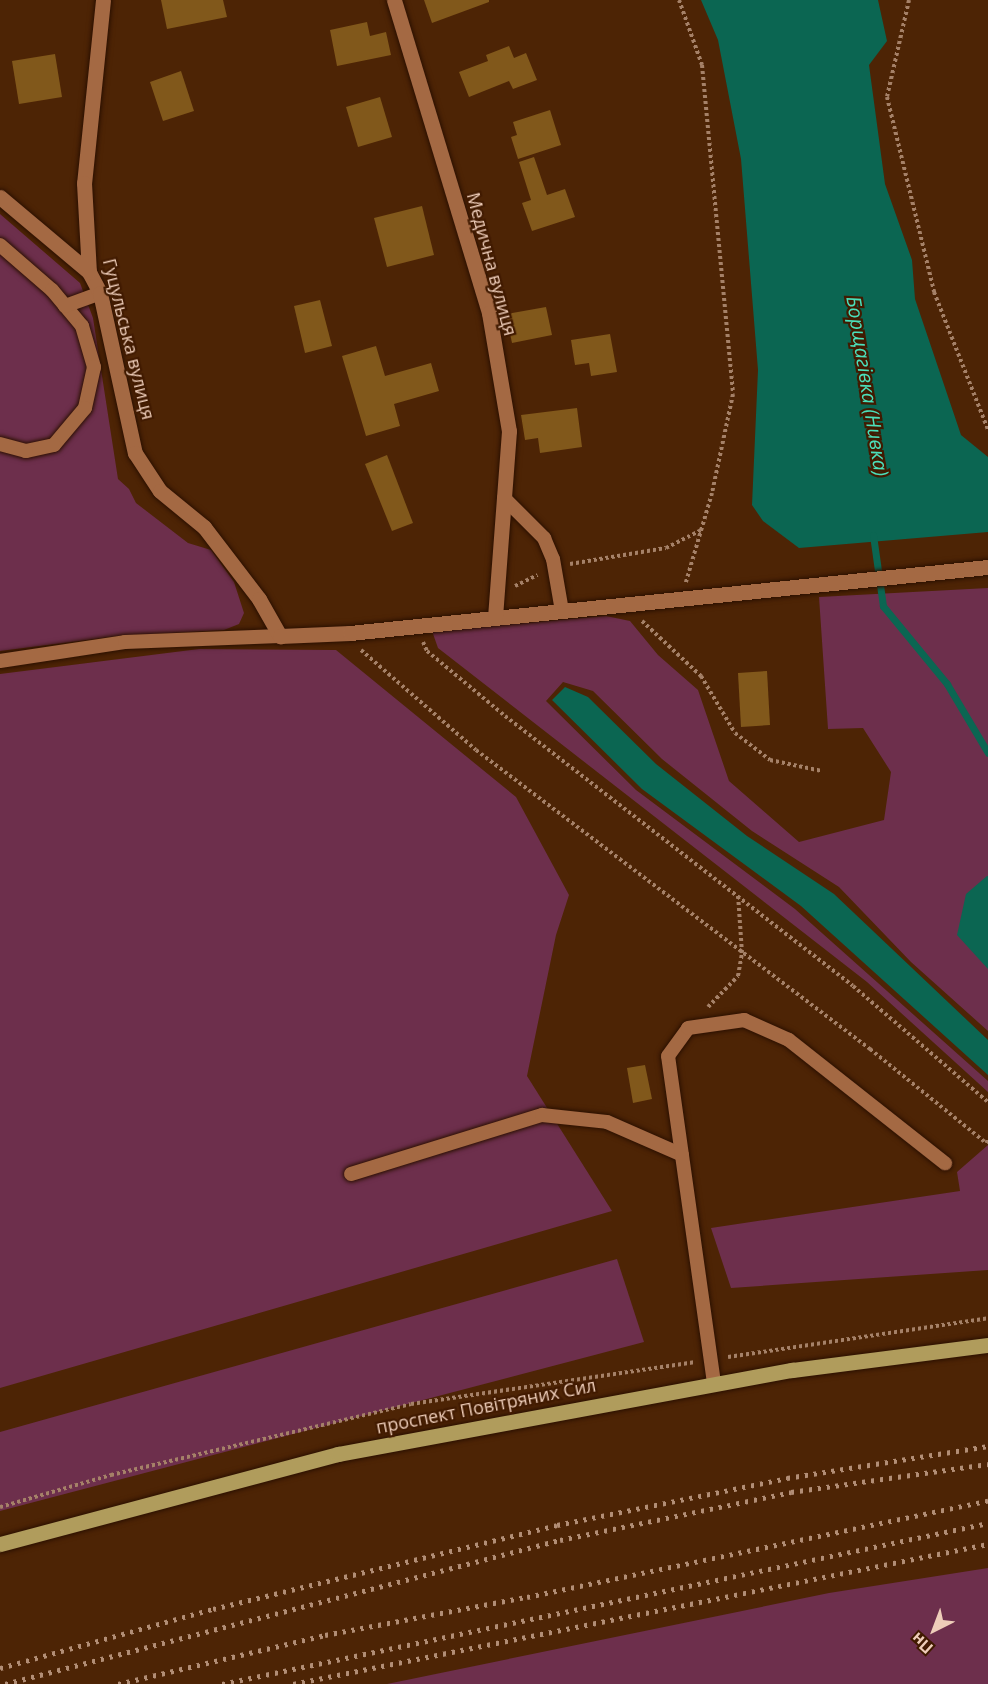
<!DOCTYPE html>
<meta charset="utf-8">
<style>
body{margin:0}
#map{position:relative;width:988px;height:1684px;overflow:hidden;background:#4d2405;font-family:"Open Sans",sans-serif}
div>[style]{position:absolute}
.green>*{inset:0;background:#6d2f4c}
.water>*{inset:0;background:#0b6652}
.stream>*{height:7px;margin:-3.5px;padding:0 3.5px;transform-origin:3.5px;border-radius:3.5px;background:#0b6652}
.building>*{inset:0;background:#81581b}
.path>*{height:4px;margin-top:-2px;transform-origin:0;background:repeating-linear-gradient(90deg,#a58168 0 3px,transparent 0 6px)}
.roads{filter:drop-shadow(0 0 2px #2b1000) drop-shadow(0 0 2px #2b1000)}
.lane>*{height:14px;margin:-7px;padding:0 7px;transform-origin:7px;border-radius:7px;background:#a46943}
.street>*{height:15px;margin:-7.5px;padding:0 7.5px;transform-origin:7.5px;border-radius:7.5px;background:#a46943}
.primary>*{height:15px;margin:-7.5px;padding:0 7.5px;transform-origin:7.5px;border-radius:7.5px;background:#b09c5c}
.rail>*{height:4.5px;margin-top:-2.25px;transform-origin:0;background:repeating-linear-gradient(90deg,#b28e76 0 3px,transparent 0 9px)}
span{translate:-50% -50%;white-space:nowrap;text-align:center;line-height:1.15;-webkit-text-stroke:4.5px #411a00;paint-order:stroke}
.street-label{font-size:18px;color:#eecdb9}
.water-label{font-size:20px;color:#4be0bb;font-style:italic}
.north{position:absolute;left:904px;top:1600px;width:60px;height:60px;-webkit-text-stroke:4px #411a00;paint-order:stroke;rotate:222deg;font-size:16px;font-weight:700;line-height:24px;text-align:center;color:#eecdb9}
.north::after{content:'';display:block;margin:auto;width:21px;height:27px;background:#eecdb9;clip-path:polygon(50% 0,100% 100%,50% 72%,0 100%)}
</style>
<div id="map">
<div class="green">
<i style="clip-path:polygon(0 214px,80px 283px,93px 318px,118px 479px,129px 489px,136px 503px,188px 543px,211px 550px,234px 582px,244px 613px,239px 624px,224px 630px,118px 636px,0 651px)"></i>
<i style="clip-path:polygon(988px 588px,988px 1031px,911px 962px,839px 887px,752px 831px,662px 759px,593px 691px,563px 682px,546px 701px,636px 790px,795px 909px,988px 1081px,988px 1092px,867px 982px,438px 648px,432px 631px,606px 616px,630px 621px,658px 655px,698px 690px,729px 781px,799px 842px,884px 820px,891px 772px,863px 728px,828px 729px,819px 597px)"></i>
<i style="clip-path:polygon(199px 649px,336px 650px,516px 797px,569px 895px,556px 935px,527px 1076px,612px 1211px,0 1388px,0 674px)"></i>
<i style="clip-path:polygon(988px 1145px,988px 1270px,731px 1288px,711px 1228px,960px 1191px,957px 1172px)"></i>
<i style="clip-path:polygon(617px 1259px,644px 1342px,0 1511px,0 1432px)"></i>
<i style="clip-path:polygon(988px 1568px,988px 1684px,387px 1684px,829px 1593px)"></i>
</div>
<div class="water">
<i style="clip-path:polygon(701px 0,878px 0,887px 41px,869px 65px,885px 184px,912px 260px,915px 299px,961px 435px,988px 457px,988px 532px,799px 548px,763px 521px,752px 505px,758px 370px,741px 159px,718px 40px)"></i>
<i style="clip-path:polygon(565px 687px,588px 697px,656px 764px,747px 836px,834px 894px,988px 1040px,988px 1075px,801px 906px,642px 789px,552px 700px)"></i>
<i style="clip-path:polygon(987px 876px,988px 876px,988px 969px,957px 935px,966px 894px)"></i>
</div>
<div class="stream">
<i style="left:873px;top:535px;width:72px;rotate:82deg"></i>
<i style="left:883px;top:606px;width:101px;rotate:50.6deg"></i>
<i style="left:947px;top:684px;width:80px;rotate:59.3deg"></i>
</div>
<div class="building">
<i style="clip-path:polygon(161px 0,223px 0,227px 17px,167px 29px)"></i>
<i style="clip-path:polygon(424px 0,489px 0,489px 2px,432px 23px)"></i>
<i style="clip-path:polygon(367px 22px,370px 36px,386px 32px,391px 55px,337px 66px,330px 30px)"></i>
<i style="clip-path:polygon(509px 46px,514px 58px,526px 53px,537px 80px,513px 89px,509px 81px,469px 97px,459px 72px,488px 61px,486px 55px)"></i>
<i style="clip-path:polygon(55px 54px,62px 97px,19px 104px,12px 61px)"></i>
<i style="clip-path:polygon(181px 71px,194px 111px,163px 121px,150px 82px)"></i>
<i style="clip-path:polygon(380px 97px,392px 137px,358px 147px,346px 107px)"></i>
<i style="clip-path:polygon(550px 110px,561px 145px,518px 159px,511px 137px,517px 135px,513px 122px)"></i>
<i style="clip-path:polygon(534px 157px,547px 195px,565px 189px,575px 217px,532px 231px,522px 203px,531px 200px,519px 162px)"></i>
<i style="clip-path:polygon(422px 206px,434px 255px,387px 267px,374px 218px)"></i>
<i style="clip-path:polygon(320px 300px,332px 346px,305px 353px,294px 306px)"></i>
<i style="clip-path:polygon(546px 307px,552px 335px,512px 343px,506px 314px)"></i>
<i style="clip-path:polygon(610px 334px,617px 372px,591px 376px,589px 363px,575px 365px,571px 340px)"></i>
<i style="clip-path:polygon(376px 346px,385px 376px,431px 363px,439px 391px,394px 404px,400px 426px,366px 436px,342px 356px)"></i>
<i style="clip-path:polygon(577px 408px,582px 447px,540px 453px,538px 438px,525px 440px,521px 415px)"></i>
<i style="clip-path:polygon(387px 455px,413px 523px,392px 531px,365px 464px)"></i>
<i style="clip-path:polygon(767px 671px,770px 725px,741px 727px,738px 673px)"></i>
<i style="clip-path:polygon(645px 1065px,652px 1099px,633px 1103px,627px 1068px)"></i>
</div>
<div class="path">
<i style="left:679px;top:0;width:69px;rotate:70.5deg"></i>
<i style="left:702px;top:65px;width:330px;rotate:84.6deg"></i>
<i style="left:733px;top:394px;width:101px;rotate:102deg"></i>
<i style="left:712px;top:493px;width:93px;rotate:106.3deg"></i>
<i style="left:909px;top:0;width:99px;rotate:102.8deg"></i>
<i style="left:887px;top:97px;width:201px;rotate:76.4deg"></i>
<i style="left:934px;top:292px;width:148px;rotate:68.6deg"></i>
<i style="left:570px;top:564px;width:97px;rotate:-9.5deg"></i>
<i style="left:666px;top:548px;width:39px;rotate:-27deg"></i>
<i style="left:515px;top:586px;width:25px;rotate:-26deg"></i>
<i style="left:642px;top:621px;width:81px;rotate:43deg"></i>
<i style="left:701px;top:676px;width:66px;rotate:59.2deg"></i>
<i style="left:735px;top:733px;width:44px;rotate:37.6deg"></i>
<i style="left:770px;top:760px;width:53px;rotate:11.9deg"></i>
<i style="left:423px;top:642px;width:10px;rotate:66deg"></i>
<i style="left:427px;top:651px;width:102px;rotate:39.8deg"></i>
<i style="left:505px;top:716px;width:440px;rotate:37.8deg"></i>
<i style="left:853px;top:986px;width:178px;rotate:40.7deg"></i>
<i style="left:361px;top:650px;width:152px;rotate:41deg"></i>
<i style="left:476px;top:750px;width:495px;rotate:37.2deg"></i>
<i style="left:870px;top:1049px;width:149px;rotate:39deg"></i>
<i style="left:986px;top:1143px;width:4px;rotate:-56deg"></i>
<i style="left:708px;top:1007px;width:43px;rotate:-45.9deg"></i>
<i style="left:738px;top:976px;width:23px;rotate:-80deg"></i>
<i style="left:742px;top:953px;width:58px;rotate:-93.9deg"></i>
<i style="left:728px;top:1357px;width:263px;rotate:-8.5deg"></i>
<i style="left:0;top:1507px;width:116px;rotate:-16.1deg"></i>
<i style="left:111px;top:1475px;width:308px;rotate:-13.3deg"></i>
<i style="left:411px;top:1404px;width:286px;rotate:-8.4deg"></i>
</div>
<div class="roads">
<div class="lane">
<i style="left:0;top:245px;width:69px;rotate:40.9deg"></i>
<i style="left:52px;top:290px;width:47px;rotate:50.2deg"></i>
<i style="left:82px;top:326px;width:43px;rotate:73.7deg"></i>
<i style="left:94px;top:367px;width:42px;rotate:102.4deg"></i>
<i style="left:85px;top:408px;width:48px;rotate:130deg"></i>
<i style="left:54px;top:445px;width:29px;rotate:168deg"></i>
<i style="left:26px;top:451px;width:27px;rotate:-165deg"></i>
<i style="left:65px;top:306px;width:37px;rotate:-20deg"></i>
<i style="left:504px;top:498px;width:57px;rotate:45deg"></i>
<i style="left:544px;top:538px;width:23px;rotate:67deg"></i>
<i style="left:553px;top:559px;width:53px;rotate:80.2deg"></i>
<i style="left:0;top:661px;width:126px;rotate:-8.6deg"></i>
<i style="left:125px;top:642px;width:155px;rotate:-2.2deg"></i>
<i style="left:351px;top:1174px;width:200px;rotate:-17.2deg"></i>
<i style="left:542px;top:1115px;width:65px;rotate:6.1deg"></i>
<i style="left:607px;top:1122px;width:82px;rotate:23.7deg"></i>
<i style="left:714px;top:1383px;width:330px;rotate:-98deg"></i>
<i style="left:668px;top:1056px;width:34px;rotate:-54deg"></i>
<i style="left:688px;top:1028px;width:57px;rotate:-8.1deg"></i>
<i style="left:744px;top:1020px;width:49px;rotate:24deg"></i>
<i style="left:789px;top:1040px;width:199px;rotate:38.3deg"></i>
</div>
<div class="street">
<i style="left:103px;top:0;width:184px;rotate:95.9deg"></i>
<i style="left:84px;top:183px;width:89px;rotate:86.8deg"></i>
<i style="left:89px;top:272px;width:24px;rotate:62deg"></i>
<i style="left:100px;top:293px;width:164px;rotate:77.7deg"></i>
<i style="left:135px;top:453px;width:45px;rotate:56.7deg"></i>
<i style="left:160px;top:491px;width:57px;rotate:39.3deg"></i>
<i style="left:204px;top:527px;width:91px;rotate:52.6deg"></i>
<i style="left:259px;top:599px;width:43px;rotate:60.4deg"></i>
<i style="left:280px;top:636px;width:70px;rotate:-2.5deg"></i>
<i style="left:350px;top:633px;width:641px;rotate:-5.91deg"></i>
<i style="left:394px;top:0;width:327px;rotate:73.1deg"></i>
<i style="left:489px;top:313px;width:120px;rotate:80.4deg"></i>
<i style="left:509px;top:431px;width:187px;rotate:94.3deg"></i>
<i style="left:0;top:197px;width:116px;rotate:40.1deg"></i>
</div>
<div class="primary">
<i style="left:0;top:1544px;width:350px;rotate:-14.9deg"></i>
<i style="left:338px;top:1454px;width:462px;rotate:-10.5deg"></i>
<i style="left:792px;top:1370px;width:198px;rotate:-7.3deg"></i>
</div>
</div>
<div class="rail">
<i style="left:0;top:1668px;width:221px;rotate:-15.5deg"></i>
<i style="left:213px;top:1609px;width:354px;rotate:-13.7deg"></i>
<i style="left:557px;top:1525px;width:235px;rotate:-11.5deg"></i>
<i style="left:787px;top:1478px;width:204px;rotate:-9deg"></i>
<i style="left:5px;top:1684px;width:573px;rotate:-14.55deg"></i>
<i style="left:560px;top:1540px;width:236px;rotate:-11.7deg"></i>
<i style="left:791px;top:1492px;width:199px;rotate:-8.1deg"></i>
<i style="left:118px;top:1684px;width:213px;rotate:-13.3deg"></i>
<i style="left:325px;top:1635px;width:206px;rotate:-10.7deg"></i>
<i style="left:527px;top:1597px;width:471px;rotate:-11.8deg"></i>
<i style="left:222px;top:1684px;width:783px;rotate:-11.87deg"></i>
<i style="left:293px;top:1684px;width:709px;rotate:-11.39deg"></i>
</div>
<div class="street-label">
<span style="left:492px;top:264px;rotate:75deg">Медична вулиця</span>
<span style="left:129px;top:339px;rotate:76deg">Гуцульська вулиця</span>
<span style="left:486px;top:1406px;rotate:-11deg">проспект Повітряних Сил</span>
</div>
<div class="water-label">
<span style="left:868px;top:386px;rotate:81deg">Борщагівка (Нивка)</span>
</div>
<div class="north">Пн</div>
</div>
